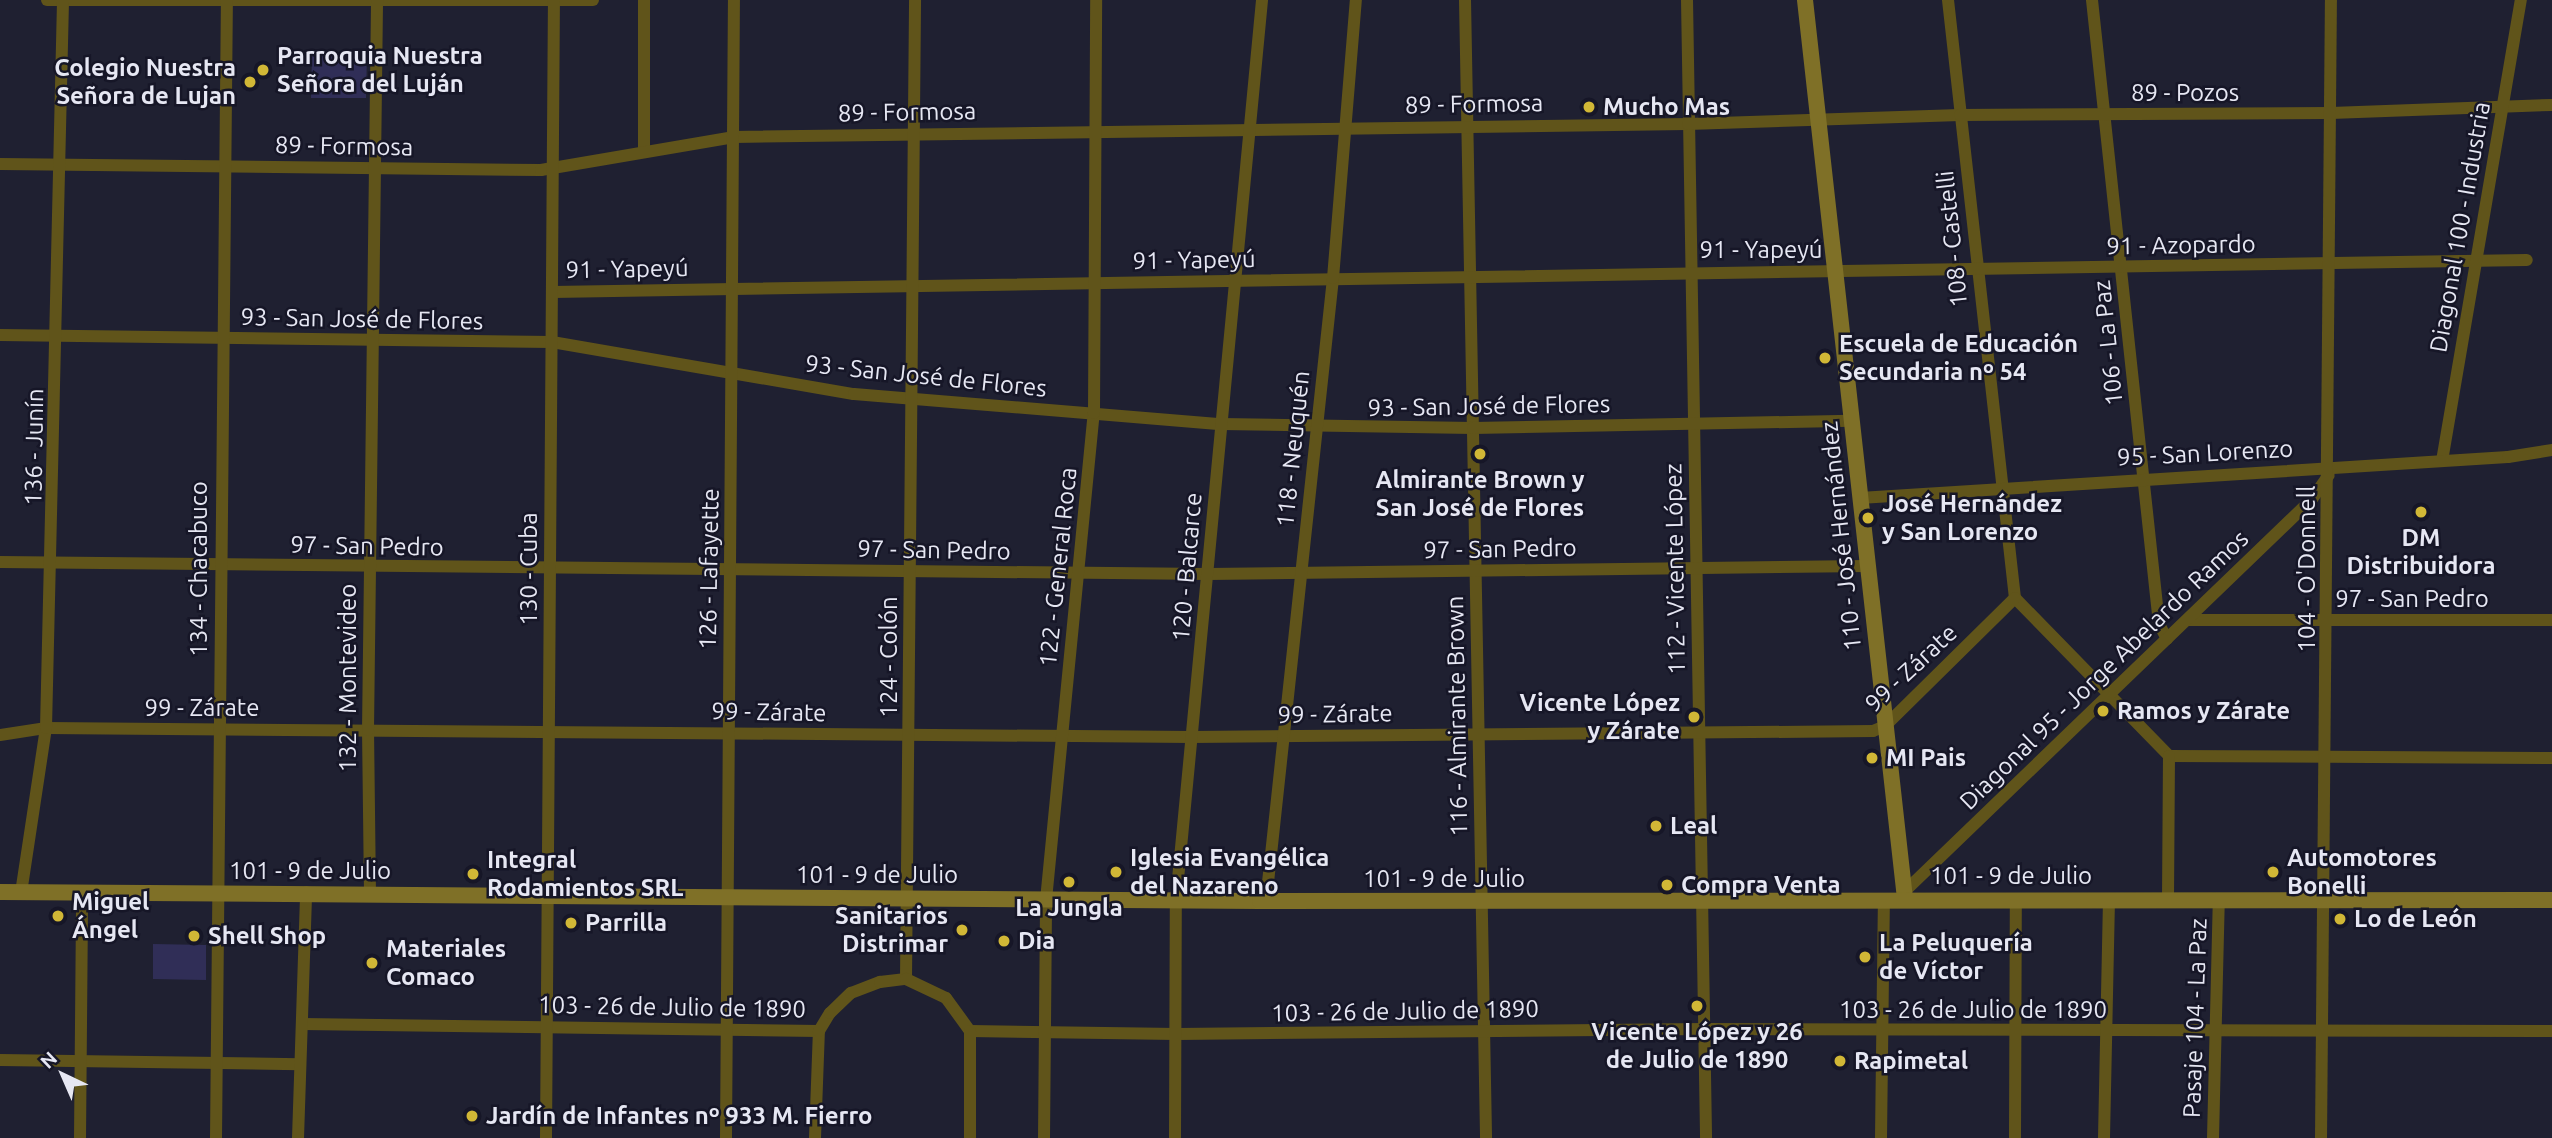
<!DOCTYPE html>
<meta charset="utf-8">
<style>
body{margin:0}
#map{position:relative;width:2552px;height:1138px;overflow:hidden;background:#1f2031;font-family:Ubuntu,sans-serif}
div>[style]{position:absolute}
.green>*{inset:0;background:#302e57}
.street>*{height:12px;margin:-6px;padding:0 6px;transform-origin:6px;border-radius:6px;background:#60541a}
.secondary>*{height:16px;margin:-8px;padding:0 8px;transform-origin:8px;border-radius:8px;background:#7f7027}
.dots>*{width:19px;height:19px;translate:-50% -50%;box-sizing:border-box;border:4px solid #161627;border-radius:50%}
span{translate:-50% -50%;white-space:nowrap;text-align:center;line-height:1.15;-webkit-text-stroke:5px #161627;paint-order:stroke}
.poi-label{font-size:24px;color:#e6e7f3;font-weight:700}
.left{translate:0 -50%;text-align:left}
.right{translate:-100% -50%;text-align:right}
.street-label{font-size:24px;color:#e6e7f3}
.north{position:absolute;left:28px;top:1040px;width:70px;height:70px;-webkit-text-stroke:5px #161627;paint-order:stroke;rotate:316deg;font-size:19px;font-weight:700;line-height:28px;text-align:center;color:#e6e7f3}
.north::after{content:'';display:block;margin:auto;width:24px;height:32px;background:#e6e7f3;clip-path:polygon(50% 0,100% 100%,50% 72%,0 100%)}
</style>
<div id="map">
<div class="green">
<i style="clip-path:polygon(312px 54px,367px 55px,366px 98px,311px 98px)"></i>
<i style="clip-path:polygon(153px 944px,206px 945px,206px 980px,153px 979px)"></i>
</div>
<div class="street">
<i style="left:47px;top:0;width:546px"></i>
<i style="left:644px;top:0;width:152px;rotate:90deg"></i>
<i style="left:1465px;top:0;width:1138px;rotate:88.94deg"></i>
<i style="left:1687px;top:0;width:1138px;rotate:89.04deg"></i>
<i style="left:1948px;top:0;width:602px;rotate:83.61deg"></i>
<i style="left:2092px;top:0;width:628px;rotate:83.87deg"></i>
<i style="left:2159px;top:624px;width:17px;rotate:62deg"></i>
<i style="left:0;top:164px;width:541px;rotate:0.64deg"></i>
<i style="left:541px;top:170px;width:196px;rotate:-9.7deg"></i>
<i style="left:734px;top:137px;width:954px;rotate:-0.78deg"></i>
<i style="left:1688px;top:124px;width:272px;rotate:-1.9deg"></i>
<i style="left:1960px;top:115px;width:371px;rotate:-0.3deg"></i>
<i style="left:2331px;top:113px;width:221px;rotate:-2.1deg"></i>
<i style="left:553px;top:292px;width:1974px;rotate:-0.93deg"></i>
<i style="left:0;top:335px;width:552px;rotate:0.73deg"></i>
<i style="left:552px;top:342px;width:306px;rotate:9.8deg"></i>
<i style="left:854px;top:394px;width:368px;rotate:4.7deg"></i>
<i style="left:1221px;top:424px;width:252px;rotate:0.9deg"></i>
<i style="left:1473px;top:428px;width:378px;rotate:-1.1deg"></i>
<i style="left:2442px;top:461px;width:468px;rotate:-80.3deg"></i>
<i style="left:1860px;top:498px;width:649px;rotate:-3.62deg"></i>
<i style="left:2508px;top:457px;width:45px;rotate:-9deg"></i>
<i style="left:0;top:562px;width:1208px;rotate:0.57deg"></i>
<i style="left:1208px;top:574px;width:659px;rotate:-0.7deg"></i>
<i style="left:2015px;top:598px;width:221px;rotate:45.7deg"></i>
<i style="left:2169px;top:756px;width:383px;rotate:0.3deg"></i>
<i style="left:2188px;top:620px;width:364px"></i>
<i style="left:0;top:735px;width:47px;rotate:-8.7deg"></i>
<i style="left:46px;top:728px;width:1146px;rotate:0.45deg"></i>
<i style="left:1192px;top:737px;width:681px;rotate:-0.5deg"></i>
<i style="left:1873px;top:731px;width:13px;rotate:-23deg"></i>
<i style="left:1885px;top:726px;width:182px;rotate:-44.6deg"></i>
<i style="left:1905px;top:891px;width:565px;rotate:-43.92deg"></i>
<i style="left:2312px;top:499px;width:29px;rotate:-55deg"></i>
<i style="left:21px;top:893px;width:167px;rotate:-81.4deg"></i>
<i style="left:46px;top:728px;width:728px;rotate:-88.66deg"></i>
<i style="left:370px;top:893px;width:163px;rotate:-90.7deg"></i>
<i style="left:368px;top:730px;width:730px;rotate:-89.29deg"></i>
<i style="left:2168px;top:898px;width:142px;rotate:-89.6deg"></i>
<i style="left:1266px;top:901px;width:627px;rotate:-83.86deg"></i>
<i style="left:1333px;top:278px;width:279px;rotate:-85.3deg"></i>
<i style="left:906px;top:979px;width:979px;rotate:-89.47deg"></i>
<i style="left:302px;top:1024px;width:517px;rotate:0.78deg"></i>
<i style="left:970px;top:1031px;width:207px;rotate:0.8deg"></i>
<i style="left:1177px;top:1034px;width:527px;rotate:-0.54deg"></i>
<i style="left:1704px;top:1029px;width:848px;rotate:0.14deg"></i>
<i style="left:0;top:1060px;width:300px;rotate:0.8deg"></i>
<i style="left:80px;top:1138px;width:245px;rotate:-89.5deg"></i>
<i style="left:216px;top:1138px;width:1138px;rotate:-89.45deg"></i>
<i style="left:298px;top:1138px;width:246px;rotate:-88.1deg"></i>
<i style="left:546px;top:1138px;width:1138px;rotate:-89.6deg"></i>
<i style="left:726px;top:1138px;width:1138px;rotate:-89.6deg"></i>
<i style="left:815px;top:1138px;width:107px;rotate:-87.9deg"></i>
<i style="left:819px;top:1031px;width:21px;rotate:-59deg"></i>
<i style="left:830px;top:1013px;width:29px;rotate:-44deg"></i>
<i style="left:851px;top:993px;width:31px;rotate:-21deg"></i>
<i style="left:880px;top:982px;width:26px;rotate:-7deg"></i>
<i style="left:906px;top:979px;width:44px;rotate:25.4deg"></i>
<i style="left:946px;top:998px;width:41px;rotate:54deg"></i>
<i style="left:970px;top:1031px;width:107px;rotate:90deg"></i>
<i style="left:1044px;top:1138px;width:238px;rotate:-89.5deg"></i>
<i style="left:1046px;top:900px;width:489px;rotate:-84.4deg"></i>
<i style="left:1094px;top:413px;width:413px;rotate:-89.7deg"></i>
<i style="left:1175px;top:1138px;width:238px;rotate:-89.8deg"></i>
<i style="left:1176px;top:900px;width:904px;rotate:-84.54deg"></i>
<i style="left:1881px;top:1138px;width:238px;rotate:-89.3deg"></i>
<i style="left:2015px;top:1138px;width:239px;rotate:-89.8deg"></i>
<i style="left:2104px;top:1138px;width:239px;rotate:-88.8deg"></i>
<i style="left:2213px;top:1138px;width:239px;rotate:-88.6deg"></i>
<i style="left:2321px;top:1138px;width:1138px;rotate:-89.5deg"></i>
</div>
<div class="secondary">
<i style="left:1805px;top:0;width:905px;rotate:83.65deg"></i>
<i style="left:0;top:892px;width:1260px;rotate:0.41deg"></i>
<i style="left:1260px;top:901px;width:1292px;rotate:-0.04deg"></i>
</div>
<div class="dots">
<i style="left:263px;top:70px;background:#d1b736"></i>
<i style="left:250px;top:82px;background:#d1b736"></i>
<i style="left:1589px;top:107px;background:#d1b736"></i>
<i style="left:1825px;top:358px;background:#d1b736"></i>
<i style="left:1480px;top:454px;background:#d1b736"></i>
<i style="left:2421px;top:512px;background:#d1b736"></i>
<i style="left:1868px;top:518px;background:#d1b736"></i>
<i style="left:2103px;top:711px;background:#d1b736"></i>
<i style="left:1694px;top:717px;background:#d1b736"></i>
<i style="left:1872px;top:758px;background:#d1b736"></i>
<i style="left:1656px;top:826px;background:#d1b736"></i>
<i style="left:1116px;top:872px;background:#d1b736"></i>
<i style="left:2273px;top:872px;background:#d1b736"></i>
<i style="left:473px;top:874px;background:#d1b736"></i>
<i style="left:1069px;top:882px;background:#d1b736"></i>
<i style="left:1667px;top:885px;background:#d1b736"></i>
<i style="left:58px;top:916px;background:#d1b736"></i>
<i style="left:2340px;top:919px;background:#d1b736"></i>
<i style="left:571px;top:923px;background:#d1b736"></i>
<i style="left:962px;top:930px;background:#d1b736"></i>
<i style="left:194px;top:936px;background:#d1b736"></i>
<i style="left:1004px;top:941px;background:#d1b736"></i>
<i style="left:1865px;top:957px;background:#d1b736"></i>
<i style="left:372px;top:963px;background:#d1b736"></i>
<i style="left:1697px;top:1006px;background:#d1b736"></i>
<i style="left:1840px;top:1061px;background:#d1b736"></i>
<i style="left:472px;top:1116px;background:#d1b736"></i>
</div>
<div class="poi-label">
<span class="left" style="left:277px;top:70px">Parroquia Nuestra<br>Señora del Luján</span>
<span class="right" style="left:236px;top:82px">Colegio Nuestra<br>Señora de Lujan</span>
<span class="left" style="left:1603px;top:107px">Mucho Mas</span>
<span class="left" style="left:1839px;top:358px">Escuela de Educación<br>Secundaria nº 54</span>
<span style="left:1480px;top:494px">Almirante Brown y<br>San José de Flores</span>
<span class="left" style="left:1882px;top:518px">José Hernández<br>y San Lorenzo</span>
<span style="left:2421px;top:552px">DM<br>Distribuidora</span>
<span class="right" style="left:1680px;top:717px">Vicente López<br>y Zárate</span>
<span class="left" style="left:2117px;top:711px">Ramos y Zárate</span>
<span class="left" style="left:1886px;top:758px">MI Pais</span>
<span class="left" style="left:1670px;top:826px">Leal</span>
<span class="left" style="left:1130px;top:872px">Iglesia Evangélica<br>del Nazareno</span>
<span class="left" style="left:2287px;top:872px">Automotores<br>Bonelli</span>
<span class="left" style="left:487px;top:874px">Integral<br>Rodamientos SRL</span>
<span class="left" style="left:1681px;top:885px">Compra Venta</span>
<span class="left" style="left:72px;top:916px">Miguel<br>Ángel</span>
<span style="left:1069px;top:908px">La Jungla</span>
<span class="right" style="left:948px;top:930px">Sanitarios<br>Distrimar</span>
<span class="left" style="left:2354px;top:919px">Lo de León</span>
<span class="left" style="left:585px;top:923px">Parrilla</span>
<span class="left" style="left:208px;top:936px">Shell Shop</span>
<span class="left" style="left:1018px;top:941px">Dia</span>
<span class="left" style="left:1879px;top:957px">La Peluquería<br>de Víctor</span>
<span class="left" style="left:386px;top:963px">Materiales<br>Comaco</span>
<span style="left:1697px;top:1046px">Vicente López y 26<br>de Julio de 1890</span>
<span class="left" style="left:1854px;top:1061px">Rapimetal</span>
<span class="left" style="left:486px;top:1116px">Jardín de Infantes nº 933 M. Fierro</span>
</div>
<div class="street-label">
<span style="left:2185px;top:93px">89 - Pozos</span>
<span style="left:1474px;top:104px;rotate:-1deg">89 - Formosa</span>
<span style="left:907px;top:112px;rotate:-1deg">89 - Formosa</span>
<span style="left:344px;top:146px;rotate:1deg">89 - Formosa</span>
<span style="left:2460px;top:227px;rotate:-80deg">Diagonal 100 - Industria</span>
<span style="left:1952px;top:239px;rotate:-96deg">108 - Castelli</span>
<span style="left:2181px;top:245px;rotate:-1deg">91 - Azopardo</span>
<span style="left:1761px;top:250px">91 - Yapeyú</span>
<span style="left:1194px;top:260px;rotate:-1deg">91 - Yapeyú</span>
<span style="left:627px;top:269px;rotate:-1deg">91 - Yapeyú</span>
<span style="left:362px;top:319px;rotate:1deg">93 - San José de Flores</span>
<span style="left:2108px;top:343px;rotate:-96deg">106 - La Paz</span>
<span style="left:926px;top:376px;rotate:6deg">93 - San José de Flores</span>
<span style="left:1489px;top:406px;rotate:-1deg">93 - San José de Flores</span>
<span style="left:34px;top:447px;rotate:-89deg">136 - Junín</span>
<span style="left:1293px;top:449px;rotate:-84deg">118 - Neuquén</span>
<span style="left:2205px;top:453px;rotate:-3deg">95 - San Lorenzo</span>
<span style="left:1841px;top:536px;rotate:-96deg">110 - José Hernández</span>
<span style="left:367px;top:546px;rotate:1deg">97 - San Pedro</span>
<span style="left:1500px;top:549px;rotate:-1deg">97 - San Pedro</span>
<span style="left:934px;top:550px;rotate:1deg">97 - San Pedro</span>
<span style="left:1058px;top:567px;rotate:-84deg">122 - General Roca</span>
<span style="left:1187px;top:567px;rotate:-85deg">120 - Balcarce</span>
<span style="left:199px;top:569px;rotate:-90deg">134 - Chacabuco</span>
<span style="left:529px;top:569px;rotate:-90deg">130 - Cuba</span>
<span style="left:709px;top:569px;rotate:-89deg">126 - Lafayette</span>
<span style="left:1675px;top:569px;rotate:-91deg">112 - Vicente López</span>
<span style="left:2307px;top:569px;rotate:-90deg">104 - O'Donnell</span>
<span style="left:2412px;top:599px">97 - San Pedro</span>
<span style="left:889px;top:657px;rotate:-90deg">124 - Colón</span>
<span style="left:1911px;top:668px;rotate:-43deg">99 - Zárate</span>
<span style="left:2104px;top:670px;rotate:-44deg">Diagonal 95 - Jorge Abelardo Ramos</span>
<span style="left:348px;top:678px;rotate:-90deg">132 - Montevideo</span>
<span style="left:202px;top:708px">99 - Zárate</span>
<span style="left:769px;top:712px;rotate:1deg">99 - Zárate</span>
<span style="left:1335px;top:714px;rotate:-1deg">99 - Zárate</span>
<span style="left:1457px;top:716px;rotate:-91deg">116 - Almirante Brown</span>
<span style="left:310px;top:871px">101 - 9 de Julio</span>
<span style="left:877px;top:875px">101 - 9 de Julio</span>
<span style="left:2011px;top:876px">101 - 9 de Julio</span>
<span style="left:1444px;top:879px">101 - 9 de Julio</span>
<span style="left:672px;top:1007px;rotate:1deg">103 - 26 de Julio de 1890</span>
<span style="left:1973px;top:1010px">103 - 26 de Julio de 1890</span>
<span style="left:1405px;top:1011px;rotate:-1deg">103 - 26 de Julio de 1890</span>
<span style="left:2195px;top:1018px;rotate:-88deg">Pasaje 104 - La Paz</span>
</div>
<div class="north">N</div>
</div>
